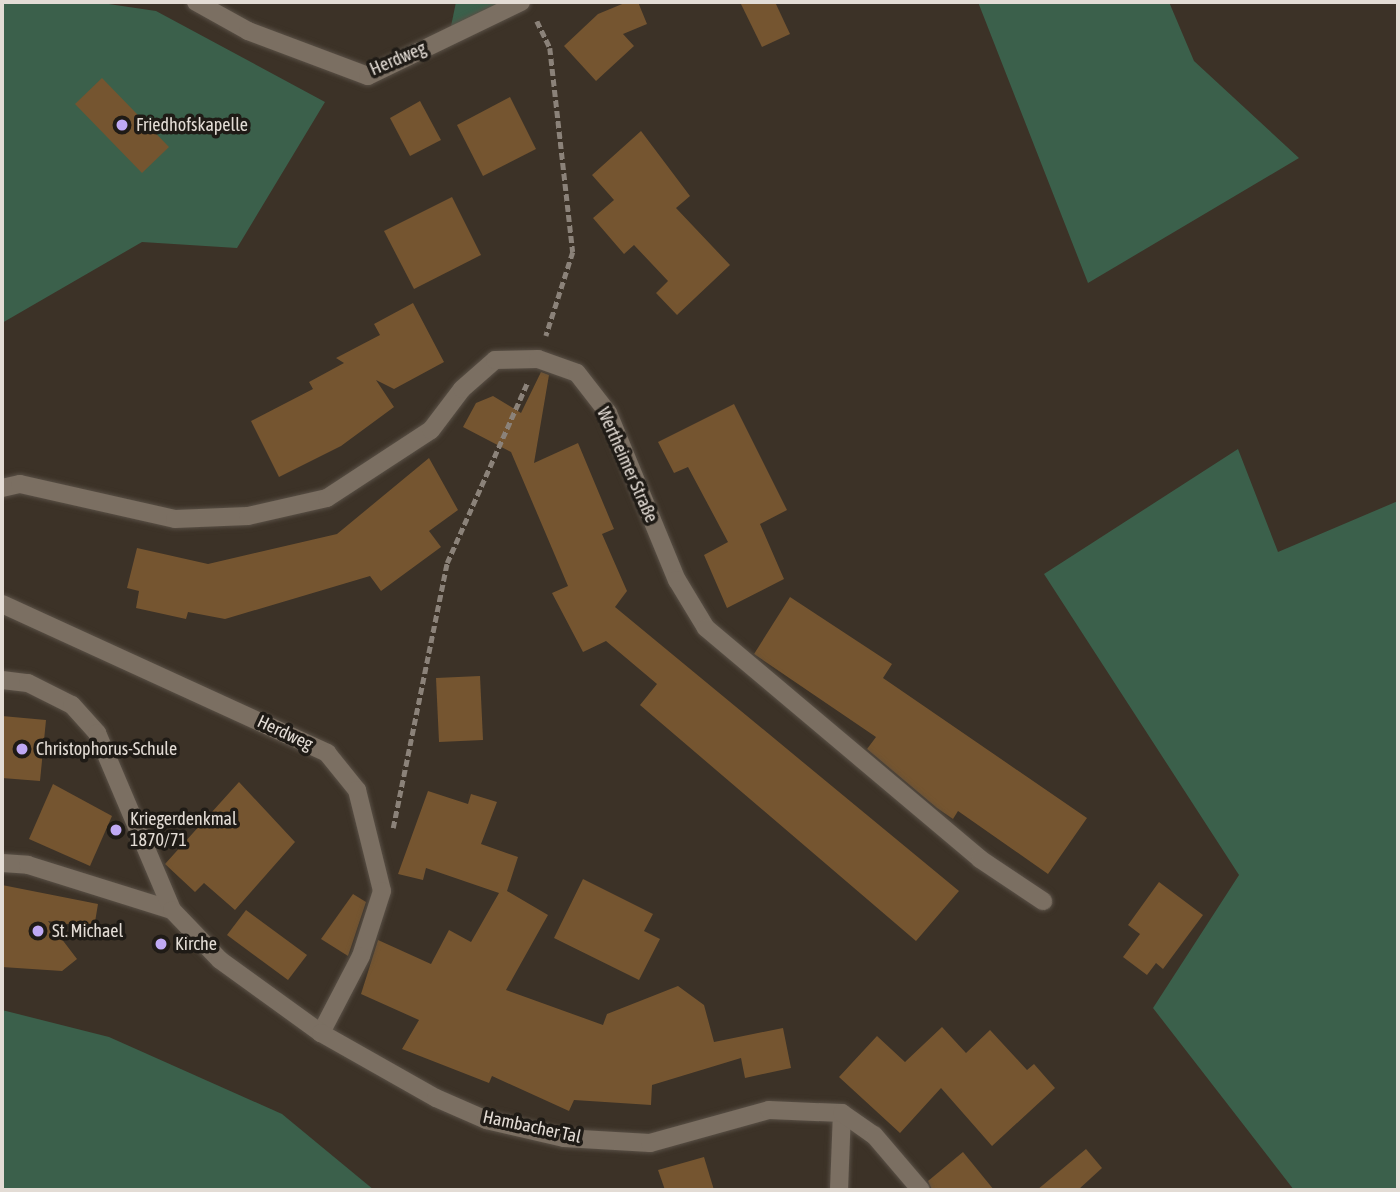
<!DOCTYPE html>
<meta charset="utf-8">
<style>
body{margin:0}
#map{position:relative;width:1400px;height:1192px;overflow:hidden;background:#3c3227;font-family:"Asap Condensed",sans-serif}
div>[style]{position:absolute}
.green>*{inset:0;background:#3b604b}
.building>*{inset:0;background:#755530}
.path>*{height:4.5px;margin-top:-2.25px;transform-origin:0;background:repeating-linear-gradient(90deg,#8b8279 0 7px,transparent 0 10.5px)}
.roads{filter:drop-shadow(0 0 2px #595046) drop-shadow(0 0 2px #595046)}
.minor>*{height:18px;margin:-9px;padding:0 9px;transform-origin:9px;border-radius:9px;background:#7b6f62}
.tertiary>*{height:18px;margin:-9px;padding:0 9px;transform-origin:9px;border-radius:9px;background:#7b6f62}
.dots>*{width:19px;height:19px;translate:-50% -50%;box-sizing:border-box;border:4px solid #1f1b16;border-radius:50%}
span{translate:-50% -50%;white-space:nowrap;text-align:center;line-height:1.15;-webkit-text-stroke:7px #1f1b16;paint-order:stroke}
.street-label{font-size:18px;color:#e3dcd5}
.poi-label{font-size:18px;color:#e3dcd5}
.left{translate:0 -50%;text-align:left}
.frame{position:absolute;inset:0;border:4px solid #e3dcd5;pointer-events:none}
</style>
<div id="map">
<div class="green">
<i style="clip-path:polygon(2px 2px,95px 2px,156px 11px,325px 102px,237px 248px,142px 242px,2px 323px)"></i>
<i style="clip-path:polygon(456px 2px,502px 2px,449px 36px)"></i>
<i style="clip-path:polygon(978px 2px,1169px 2px,1194px 61px,1299px 158px,1088px 283px)"></i>
<i style="clip-path:polygon(1238px 449px,1278px 552px,1398px 501px,1398px 1190px,1294px 1190px,1153px 1008px,1239px 875px,1044px 574px)"></i>
<i style="clip-path:polygon(2px 1010px,109px 1037px,282px 1114px,374px 1190px,2px 1190px)"></i>
</div>
<div class="building">
<i style="clip-path:polygon(627px 2px,638px 2px,647px 24px,623px 34px,634px 46px,596px 81px,564px 46px,598px 14px)"></i>
<i style="clip-path:polygon(740px 2px,775px 2px,790px 34px,762px 47px)"></i>
<i style="clip-path:polygon(102px 78px,169px 147px,142px 173px,75px 104px)"></i>
<i style="clip-path:polygon(510px 97px,536px 149px,483px 176px,457px 125px)"></i>
<i style="clip-path:polygon(420px 101px,441px 140px,410px 156px,390px 118px)"></i>
<i style="clip-path:polygon(641px 131px,690px 196px,676px 208px,730px 265px,677px 315px,656px 293px,668px 281px,634px 245px,624px 254px,593px 218px,614px 200px,592px 175px)"></i>
<i style="clip-path:polygon(452px 197px,481px 255px,414px 289px,384px 231px)"></i>
<i style="clip-path:polygon(413px 303px,444px 362px,394px 389px,376px 380px,394px 407px,341px 446px,279px 477px,251px 421px,313px 389px,309px 382px,344px 363px,336px 358px,380px 335px,374px 324px)"></i>
<i style="clip-path:polygon(541px 372px,549px 375px,534px 463px,578px 443px,614px 529px,602px 534px,627px 591px,615px 607px,959px 891px,916px 941px,640px 705px,657px 684px,606px 641px,583px 652px,552px 593px,568px 586px,511px 452px,463px 427px,476px 403px,493px 396px,521px 413px)"></i>
<i style="clip-path:polygon(734px 404px,787px 510px,760px 524px,784px 579px,727px 608px,704px 555px,728px 542px,688px 467px,674px 473px,658px 442px)"></i>
<i style="clip-path:polygon(429px 458px,458px 510px,429px 531px,441px 547px,381px 591px,370px 576px,225px 619px,188px 612px,186px 619px,136px 608px,139px 591px,127px 588px,137px 548px,208px 564px,337px 534px)"></i>
<i style="clip-path:polygon(790px 597px,892px 664px,883px 678px,1087px 818px,1048px 874px,958px 811px,953px 819px,937px 808px,867px 749px,876px 737px,754px 654px)"></i>
<i style="clip-path:polygon(480px 676px,483px 740px,439px 742px,436px 678px)"></i>
<i style="clip-path:polygon(2px 716px,46px 720px,40px 781px,2px 778px)"></i>
<i style="clip-path:polygon(239px 782px,295px 842px,235px 910px,204px 883px,195px 892px,165px 864px)"></i>
<i style="clip-path:polygon(53px 784px,112px 816px,90px 866px,29px 839px)"></i>
<i style="clip-path:polygon(428px 791px,468px 804px,471px 794px,497px 802px,481px 844px,518px 857px,507px 891px,548px 915px,506px 990px,603px 1025px,607px 1014px,678px 986px,704px 1005px,714px 1042px,783px 1028px,791px 1068px,745px 1078px,741px 1058px,652px 1085px,651px 1105px,574px 1100px,569px 1111px,492px 1076px,489px 1083px,402px 1049px,419px 1020px,361px 994px,378px 940px,431px 964px,449px 930px,471px 942px,499px 893px,426px 868px,423px 880px,398px 874px)"></i>
<i style="clip-path:polygon(583px 879px,653px 914px,644px 931px,660px 939px,639px 980px,554px 938px)"></i>
<i style="clip-path:polygon(1159px 882px,1203px 915px,1163px 969px,1156px 963px,1147px 975px,1123px 957px,1140px 934px,1128px 925px)"></i>
<i style="clip-path:polygon(2px 885px,98px 904px,94px 928px,48px 921px,77px 959px,62px 971px,2px 967px)"></i>
<i style="clip-path:polygon(353px 894px,366px 902px,348px 956px,321px 939px)"></i>
<i style="clip-path:polygon(246px 910px,307px 955px,288px 980px,227px 935px)"></i>
<i style="clip-path:polygon(942px 1027px,966px 1053px,990px 1030px,1027px 1070px,1034px 1064px,1055px 1088px,992px 1146px,941px 1088px,900px 1133px,839px 1077px,877px 1036px,905px 1062px)"></i>
<i style="clip-path:polygon(1086px 1149px,1102px 1168px,1078px 1190px,1037px 1190px)"></i>
<i style="clip-path:polygon(963px 1152px,994px 1190px,932px 1190px,928px 1181px)"></i>
<i style="clip-path:polygon(704px 1157px,714px 1190px,665px 1190px,658px 1170px)"></i>
</div>
<div class="path">
<i style="left:537px;top:21px;width:30px;rotate:64deg"></i>
<i style="left:550px;top:48px;width:205px;rotate:83.6deg"></i>
<i style="left:573px;top:252px;width:88px;rotate:107.8deg"></i>
<i style="left:393px;top:828px;width:270px;rotate:-78.5deg"></i>
<i style="left:447px;top:563px;width:197px;rotate:-66deg"></i>
</div>
<div class="roads">
<div class="minor">
<i style="left:196px;top:2px;width:60px;rotate:29.1deg"></i>
<i style="left:248px;top:31px;width:128px;rotate:20.6deg"></i>
<i style="left:368px;top:76px;width:170px;rotate:-25.8deg"></i>
<i style="left:2px;top:488px;width:18px;rotate:-13deg"></i>
<i style="left:20px;top:484px;width:159px;rotate:12.7deg"></i>
<i style="left:175px;top:519px;width:73px;rotate:-2.4deg"></i>
<i style="left:248px;top:516px;width:81px;rotate:-12.8deg"></i>
<i style="left:327px;top:498px;width:124px;rotate:-33.2deg"></i>
<i style="left:431px;top:430px;width:51px;rotate:-52.9deg"></i>
<i style="left:462px;top:389px;width:44px;rotate:-41.3deg"></i>
<i style="left:495px;top:360px;width:43px;rotate:-1.3deg"></i>
<i style="left:538px;top:359px;width:41px;rotate:19.7deg"></i>
<i style="left:577px;top:373px;width:51px;rotate:52.2deg"></i>
<i style="left:608px;top:413px;width:181px;rotate:67.6deg"></i>
<i style="left:677px;top:580px;width:56px;rotate:58.9deg"></i>
<i style="left:706px;top:628px;width:358px;rotate:40.1deg"></i>
<i style="left:980px;top:859px;width:76px;rotate:33.7deg"></i>
<i style="left:2px;top:604px;width:358px;rotate:24.6deg"></i>
<i style="left:327px;top:753px;width:48px;rotate:51deg"></i>
<i style="left:357px;top:790px;width:104px;rotate:76.1deg"></i>
<i style="left:382px;top:891px;width:68px;rotate:107.9deg"></i>
<i style="left:361px;top:956px;width:87px;rotate:117.5deg"></i>
<i style="left:2px;top:863px;width:26px;rotate:4deg"></i>
<i style="left:28px;top:865px;width:151px;rotate:17.4deg"></i>
<i style="left:839px;top:1190px;width:77px;rotate:-87.8deg"></i>
</div>
<div class="tertiary">
<i style="left:2px;top:680px;width:26px;rotate:7deg"></i>
<i style="left:28px;top:683px;width:49px;rotate:26.6deg"></i>
<i style="left:72px;top:705px;width:38px;rotate:48deg"></i>
<i style="left:97px;top:733px;width:192px;rotate:67deg"></i>
<i style="left:172px;top:910px;width:69px;rotate:46.2deg"></i>
<i style="left:220px;top:960px;width:125px;rotate:35.9deg"></i>
<i style="left:321px;top:1033px;width:132px;rotate:29.5deg"></i>
<i style="left:436px;top:1098px;width:55px;rotate:23.7deg"></i>
<i style="left:486px;top:1120px;width:80px;rotate:13deg"></i>
<i style="left:564px;top:1138px;width:86px;rotate:3.3deg"></i>
<i style="left:650px;top:1143px;width:123px;rotate:-15.5deg"></i>
<i style="left:769px;top:1110px;width:73px;rotate:2.4deg"></i>
<i style="left:842px;top:1113px;width:39px;rotate:35deg"></i>
<i style="left:874px;top:1135px;width:72px;rotate:49.5deg"></i>
</div>
</div>
<div class="dots">
<i style="left:122px;top:125px;background:#bfa9f4"></i>
<i style="left:22px;top:749px;background:#bfa9f4"></i>
<i style="left:116px;top:830px;background:#bfa9f4"></i>
<i style="left:38px;top:931px;background:#bfa9f4"></i>
<i style="left:161px;top:944px;background:#bfa9f4"></i>
</div>
<div class="street-label">
<span style="left:398px;top:59px;rotate:-23deg">Herdweg</span>
<span style="left:627px;top:465px;rotate:66deg">Wertheimer Straße</span>
<span style="left:285px;top:733px;rotate:25deg">Herdweg</span>
<span style="left:532px;top:1127px;rotate:12deg">Hambacher Tal</span>
</div>
<div class="poi-label">
<span class="left" style="left:136px;top:125px">Friedhofskapelle</span>
<span class="left" style="left:36px;top:749px">Christophorus-Schule</span>
<span class="left" style="left:130px;top:830px">Kriegerdenkmal<br>1870/71</span>
<span class="left" style="left:52px;top:931px">St. Michael</span>
<span class="left" style="left:175px;top:944px">Kirche</span>
</div>
<div class="frame"></div>
</div>
